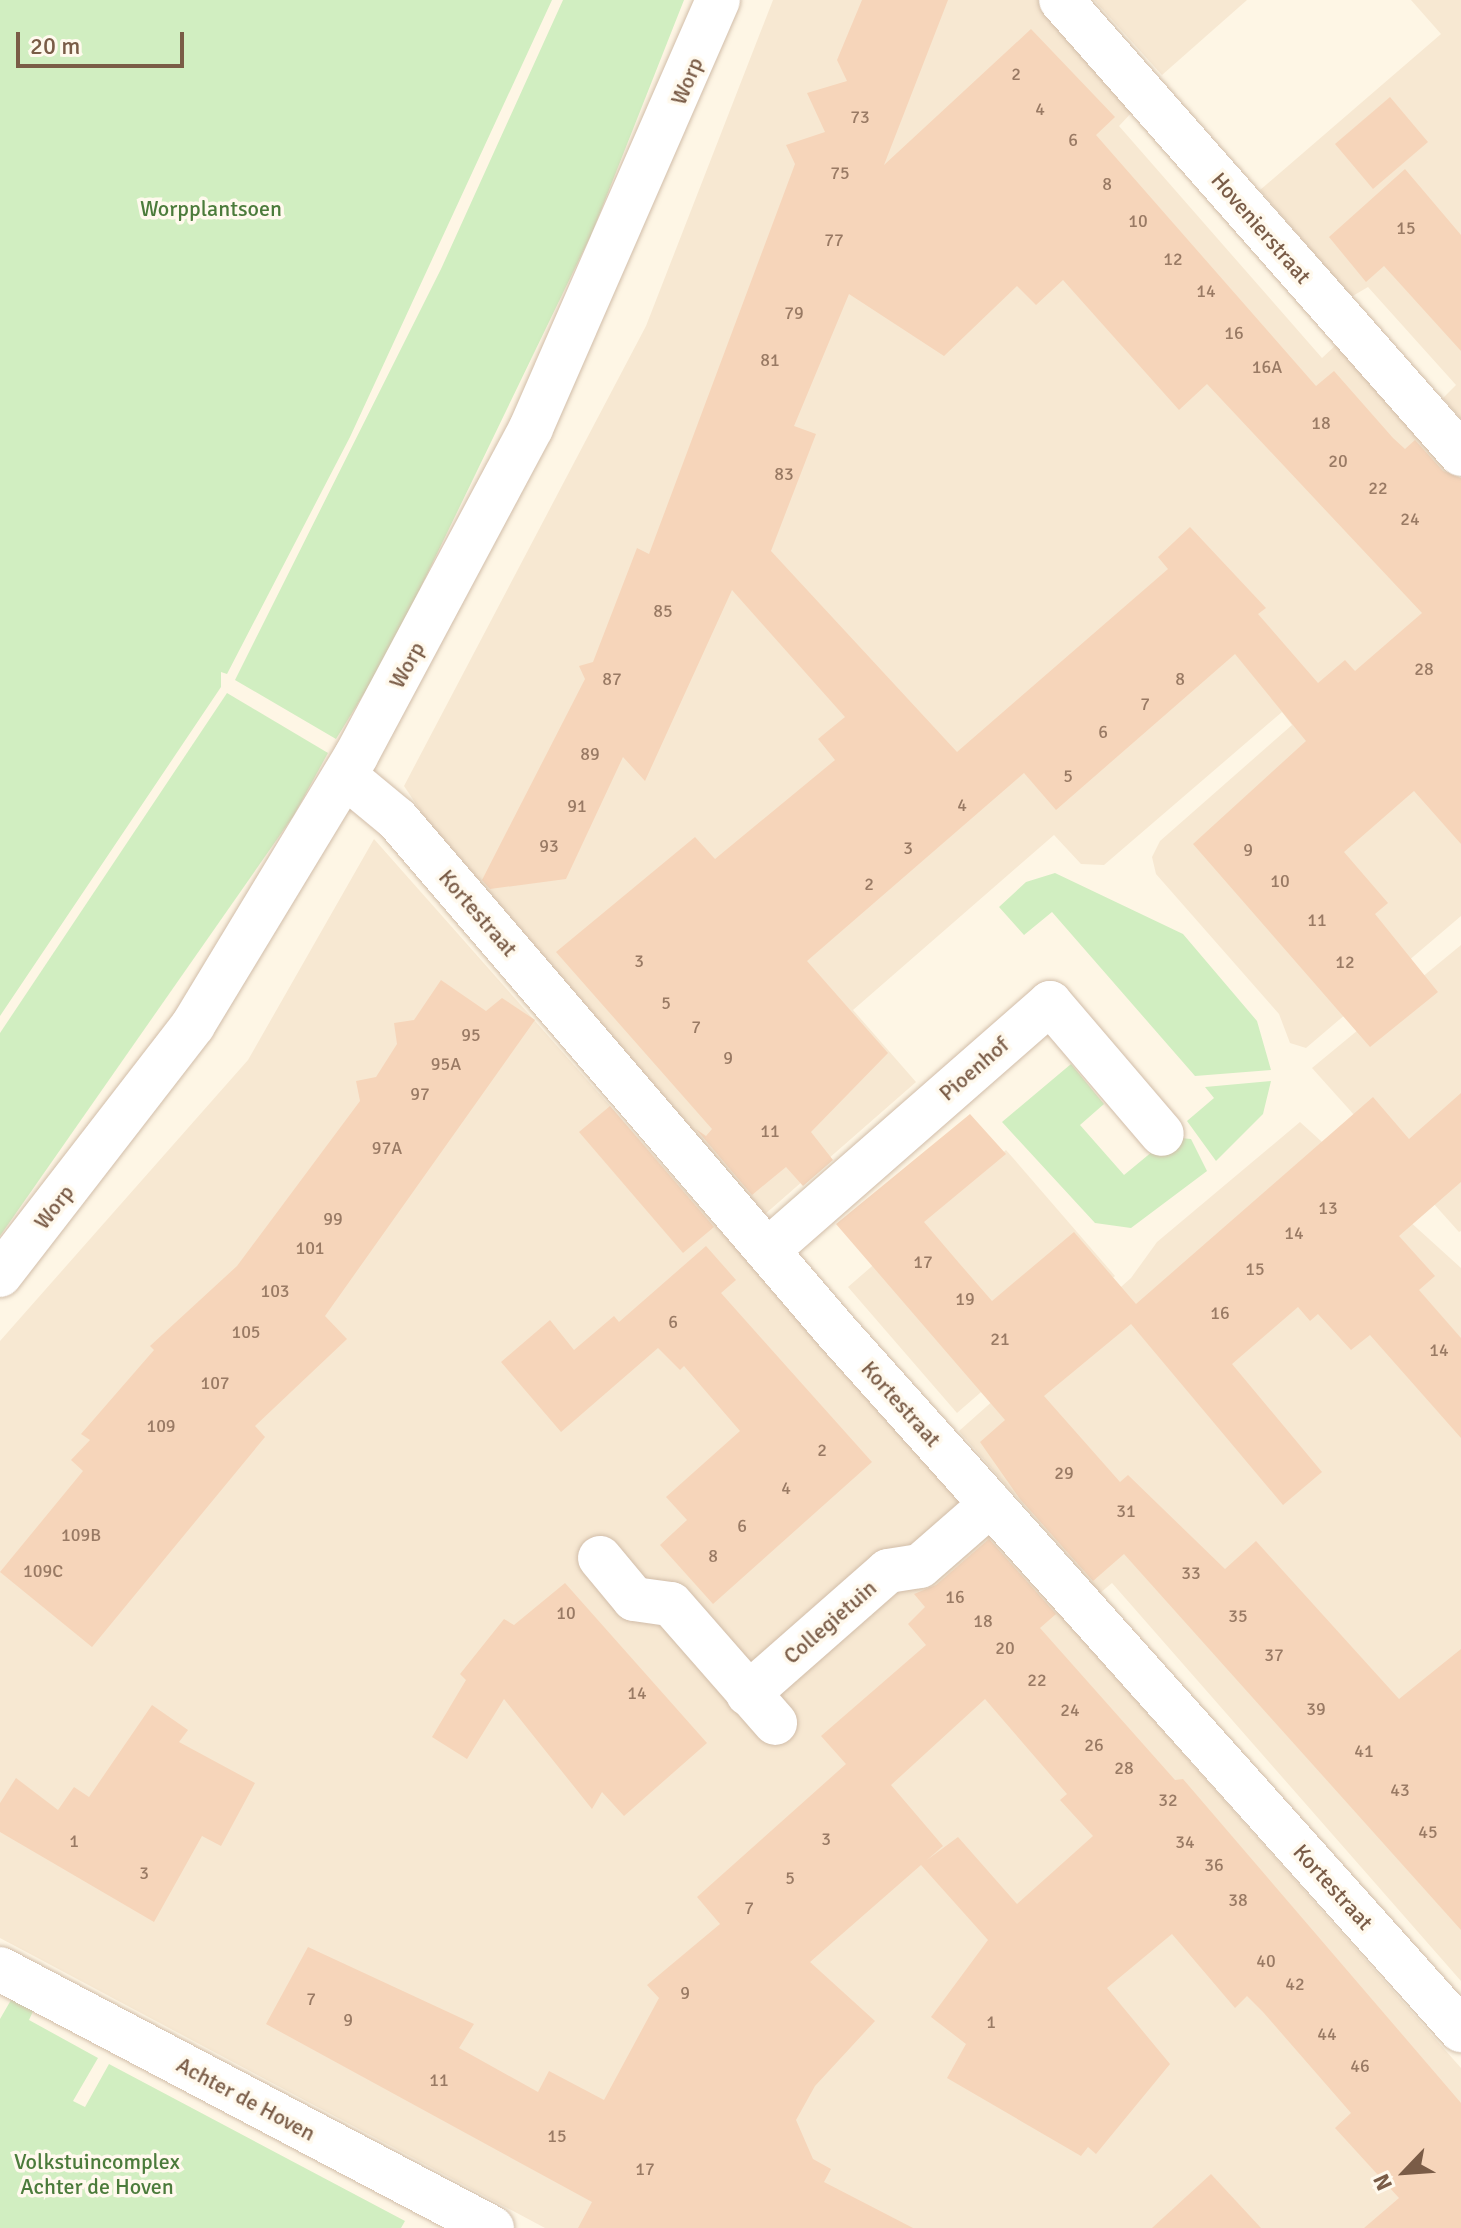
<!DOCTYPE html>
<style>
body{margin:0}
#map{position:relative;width:1461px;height:2228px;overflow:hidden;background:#fef6e5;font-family:Signika,sans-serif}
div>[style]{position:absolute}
.residential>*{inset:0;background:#f7e8d2}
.green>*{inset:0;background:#d1eec1}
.building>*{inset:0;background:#f6d5ba}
.roads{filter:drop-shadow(0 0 2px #d1bda9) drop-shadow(0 0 2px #d1bda9)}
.minor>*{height:44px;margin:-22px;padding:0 22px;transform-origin:22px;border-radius:22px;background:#fff}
span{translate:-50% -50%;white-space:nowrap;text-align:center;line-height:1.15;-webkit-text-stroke:7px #fff9ed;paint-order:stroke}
.number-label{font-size:18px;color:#997a64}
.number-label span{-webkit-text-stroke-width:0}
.street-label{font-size:22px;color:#7a5c47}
.park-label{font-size:22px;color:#4b7b3b}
.north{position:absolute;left:1365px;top:2132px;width:80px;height:80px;-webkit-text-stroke:6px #fff9ed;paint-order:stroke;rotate:245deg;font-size:22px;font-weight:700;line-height:32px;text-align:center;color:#7a5c47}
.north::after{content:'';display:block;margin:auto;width:28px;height:36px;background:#7a5c47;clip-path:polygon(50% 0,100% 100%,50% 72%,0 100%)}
.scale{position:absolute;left:16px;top:32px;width:168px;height:36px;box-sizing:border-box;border:4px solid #7a5c47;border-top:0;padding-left:10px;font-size:24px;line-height:28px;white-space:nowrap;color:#7a5c47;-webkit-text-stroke:6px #fff9ed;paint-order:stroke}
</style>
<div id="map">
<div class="residential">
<i style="clip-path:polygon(773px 0,1056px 0,1045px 16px,1135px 109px,1119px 126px,1322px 358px,1337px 344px,1461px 485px,1461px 916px,1306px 1048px,1290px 1043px,1279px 1014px,1156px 874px,1152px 857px,1160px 841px,1292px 725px,1282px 712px,1104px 865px,1081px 864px,1054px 835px,853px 1010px,916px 1082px,764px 1215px,482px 902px,404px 786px,646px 326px)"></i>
<i style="clip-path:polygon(1094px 0,1247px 0,1162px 75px)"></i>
<i style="clip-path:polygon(1411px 0,1461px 0,1461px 419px,1443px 398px,1456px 385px,1368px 287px,1351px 297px,1260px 190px,1441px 34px)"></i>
<i style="clip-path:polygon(374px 839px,1461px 2068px,1461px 2228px,545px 2228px,0 1938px,0 1341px,248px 1060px)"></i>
<i style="clip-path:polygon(1461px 945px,1461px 1231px,1459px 1232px,1312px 1068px)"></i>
<i style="clip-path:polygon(1300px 1122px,1461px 1268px,1461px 1981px,1112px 1583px,1100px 1593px,959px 1431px,1131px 1278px,1157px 1242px)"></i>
<i style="clip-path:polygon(1006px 1150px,1115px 1276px,957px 1413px,848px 1287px)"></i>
</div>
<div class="green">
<i style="clip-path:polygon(0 0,552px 0,350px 437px,227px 674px,221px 672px,221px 687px,0 1016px)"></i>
<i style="clip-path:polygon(563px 0,684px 0,592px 233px,389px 653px,336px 739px,235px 680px,441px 269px)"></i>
<i style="clip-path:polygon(227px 693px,328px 753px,294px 815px,0 1236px,0 1033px)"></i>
<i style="clip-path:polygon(1055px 873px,1183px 934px,1257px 1021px,1271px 1070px,1195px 1076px,1052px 912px,1024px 935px,999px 907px,1026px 882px)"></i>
<i style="clip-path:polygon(1071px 1064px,1104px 1104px,1080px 1125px,1124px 1175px,1170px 1137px,1191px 1139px,1207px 1171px,1131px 1228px,1095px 1223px,1002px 1122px)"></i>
<i style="clip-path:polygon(1271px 1081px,1263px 1114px,1216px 1161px,1187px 1121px,1214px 1098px,1205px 1087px)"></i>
<i style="clip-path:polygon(18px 1988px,39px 1998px,29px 2020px,98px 2058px,73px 2101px,85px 2107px,109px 2064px,405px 2221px,401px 2228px,0 2228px,0 2019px)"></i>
</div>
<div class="building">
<i style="clip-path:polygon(evenodd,862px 0,948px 0,884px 165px,1031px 29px,1115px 117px,1096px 135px,1316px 386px,1334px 371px,1393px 438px,1405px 449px,1415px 440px,1443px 471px,1461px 478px,1461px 844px,1414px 791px,1344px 852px,1388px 903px,1375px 914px,1438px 992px,1370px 1047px,1193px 844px,1306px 741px,1235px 654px,1056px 810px,1024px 773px,807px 961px,888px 1053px,811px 1132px,833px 1160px,803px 1186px,786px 1167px,752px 1195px,696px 1129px,706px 1136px,712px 1129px,556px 952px,695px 837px,715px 859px,835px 760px,818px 739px,845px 717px,732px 590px,645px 781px,623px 757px,566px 879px,490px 889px,482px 880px,585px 679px,579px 666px,593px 662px,637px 548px,649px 554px,795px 164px,786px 145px,825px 132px,807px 93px,847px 81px,837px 60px,862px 0,1063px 280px,1179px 410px,1207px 384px,1422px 613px,1355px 671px,1345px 660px,1318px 683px,1258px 614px,1266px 608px,1190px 527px,1158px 557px,1168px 569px,957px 752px,771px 551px,816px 434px,794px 426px,849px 294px,944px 356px,1017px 286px,1036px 305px,1063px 280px)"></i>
<i style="clip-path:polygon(1390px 97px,1428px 142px,1373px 189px,1335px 144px)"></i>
<i style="clip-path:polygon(1405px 169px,1461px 235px,1461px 351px,1384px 266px,1366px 282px,1329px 237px)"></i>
<i style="clip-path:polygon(441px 980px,486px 1011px,502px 998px,535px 1020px,325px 1316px,347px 1339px,255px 1426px,265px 1437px,92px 1647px,0 1572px,83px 1471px,71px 1460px,90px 1440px,81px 1434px,154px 1350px,150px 1346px,237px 1266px,360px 1101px,356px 1081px,376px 1077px,397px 1044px,394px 1023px,414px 1020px)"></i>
<i style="clip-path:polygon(1461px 1093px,1461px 1182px,1399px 1236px,1435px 1276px,1419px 1290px,1461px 1338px,1461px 1438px,1370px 1335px,1351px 1350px,1318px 1314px,1310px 1321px,1298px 1307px,1232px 1364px,1322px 1472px,1283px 1505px,1131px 1324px,1044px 1396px,1120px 1482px,1128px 1475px,1225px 1569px,1256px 1541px,1399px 1699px,1461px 1649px,1461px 1930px,1124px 1554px,1093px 1581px,1020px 1499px,980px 1442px,1005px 1420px,836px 1224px,970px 1114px,1006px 1154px,924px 1222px,959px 1263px,992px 1301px,1074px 1232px,1136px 1304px,1373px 1097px,1409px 1139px)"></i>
<i style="clip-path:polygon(610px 1106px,714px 1227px,683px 1253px,579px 1132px)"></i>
<i style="clip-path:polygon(706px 1246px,736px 1280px,721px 1293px,872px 1462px,713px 1604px,660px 1545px,687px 1520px,666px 1497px,740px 1431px,684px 1366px,680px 1370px,658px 1348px,561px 1432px,501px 1362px,550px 1320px,574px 1350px,614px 1316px,619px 1322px)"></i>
<i style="clip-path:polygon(evenodd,989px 1539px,1056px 1614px,1040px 1628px,1175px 1780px,1183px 1779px,1461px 2103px,1461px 2228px,1364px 2228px,1399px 2198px,1335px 2128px,1351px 2113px,1263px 2012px,1247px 1996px,1235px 2008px,1172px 1934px,1107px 1988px,1170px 2064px,1096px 2154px,1088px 2147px,1081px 2156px,947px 2078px,966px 2044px,931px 2017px,988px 1940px,921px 1865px,810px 1962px,875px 2021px,815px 2086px,796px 2120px,813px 2159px,831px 2169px,824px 2182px,913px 2228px,578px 2228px,592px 2202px,266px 2024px,308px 1947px,474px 2024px,459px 2048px,538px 2092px,549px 2071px,604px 2100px,659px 1998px,647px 1985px,720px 1924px,697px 1897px,846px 1764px,821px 1736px,926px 1645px,908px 1624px,925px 1607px,914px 1594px,936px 1585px,989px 1539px,985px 1699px,1067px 1794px,1060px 1800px,1093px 1836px,1017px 1904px,958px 1837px,927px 1860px,943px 1846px,891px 1785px,985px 1699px)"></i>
<i style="clip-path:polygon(565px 1583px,707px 1743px,624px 1816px,602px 1792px,592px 1809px,504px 1699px,467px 1759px,432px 1737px,466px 1680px,460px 1674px,504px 1619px,514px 1625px)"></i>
<i style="clip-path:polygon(152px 1705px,188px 1730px,179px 1742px,255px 1783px,221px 1846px,202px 1836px,154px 1922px,0 1832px,0 1803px,16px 1778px,58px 1810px,74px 1787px,89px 1797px)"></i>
<i style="clip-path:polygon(1211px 2174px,1261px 2228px,1152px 2228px)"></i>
</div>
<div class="roads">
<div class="minor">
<i style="left:1061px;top:0;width:605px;rotate:48.62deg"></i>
<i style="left:345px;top:776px;width:67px;rotate:39.6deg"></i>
<i style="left:397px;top:819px;width:674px;rotate:49.39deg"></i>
<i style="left:836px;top:1331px;width:938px;rotate:48.2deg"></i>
<i style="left:768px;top:1250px;width:375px;rotate:-41.2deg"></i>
<i style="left:1050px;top:1003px;width:172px;rotate:49.5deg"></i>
<i style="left:0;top:1275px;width:316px;rotate:-52.3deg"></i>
<i style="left:193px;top:1025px;width:315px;rotate:-58.8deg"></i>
<i style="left:356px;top:756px;width:372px;rotate:-61.9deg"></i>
<i style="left:531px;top:428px;width:467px;rotate:-66.4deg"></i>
<i style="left:600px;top:1558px;width:53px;rotate:50.3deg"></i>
<i style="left:634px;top:1599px;width:37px;rotate:8deg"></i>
<i style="left:671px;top:1604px;width:158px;rotate:48.8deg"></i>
<i style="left:748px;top:1694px;width:186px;rotate:-41.3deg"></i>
<i style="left:888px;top:1571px;width:32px;rotate:-9deg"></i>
<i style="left:920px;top:1566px;width:94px;rotate:-41.1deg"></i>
<i style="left:0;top:1969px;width:556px;rotate:27.76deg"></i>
</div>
</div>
<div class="number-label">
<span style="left:1016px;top:74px">2</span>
<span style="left:1040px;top:109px">4</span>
<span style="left:860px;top:117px">73</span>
<span style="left:1073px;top:140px">6</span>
<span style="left:840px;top:173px">75</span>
<span style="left:1107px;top:184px">8</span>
<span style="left:1138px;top:221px">10</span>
<span style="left:1406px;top:228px">15</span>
<span style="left:834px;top:240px">77</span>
<span style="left:1173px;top:259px">12</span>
<span style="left:1206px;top:291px">14</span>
<span style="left:794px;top:313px">79</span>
<span style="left:1234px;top:333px">16</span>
<span style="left:770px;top:360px">81</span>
<span style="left:1267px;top:367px">16A</span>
<span style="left:1321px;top:423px">18</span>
<span style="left:1338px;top:461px">20</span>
<span style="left:784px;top:474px">83</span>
<span style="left:1378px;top:488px">22</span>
<span style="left:1410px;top:519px">24</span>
<span style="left:663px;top:611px">85</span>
<span style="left:1424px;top:669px">28</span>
<span style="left:612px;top:679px">87</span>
<span style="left:1180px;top:679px">8</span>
<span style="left:1145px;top:704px">7</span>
<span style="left:1103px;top:732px">6</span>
<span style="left:590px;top:754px">89</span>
<span style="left:1068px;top:776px">5</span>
<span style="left:962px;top:805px">4</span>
<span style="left:577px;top:806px">91</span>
<span style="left:549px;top:846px">93</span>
<span style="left:908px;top:848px">3</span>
<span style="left:1248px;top:850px">9</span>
<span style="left:1280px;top:881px">10</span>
<span style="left:869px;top:884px">2</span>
<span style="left:1317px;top:920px">11</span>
<span style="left:639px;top:961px">3</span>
<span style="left:1345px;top:962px">12</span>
<span style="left:666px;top:1003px">5</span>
<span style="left:696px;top:1027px">7</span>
<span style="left:471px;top:1035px">95</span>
<span style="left:728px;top:1058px">9</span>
<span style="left:446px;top:1064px">95A</span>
<span style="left:420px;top:1094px">97</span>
<span style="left:770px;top:1131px">11</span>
<span style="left:387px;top:1148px">97A</span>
<span style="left:1328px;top:1208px">13</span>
<span style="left:333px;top:1219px">99</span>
<span style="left:1294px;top:1233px">14</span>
<span style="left:310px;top:1248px">101</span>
<span style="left:923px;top:1262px">17</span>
<span style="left:1255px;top:1269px">15</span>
<span style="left:275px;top:1291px">103</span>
<span style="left:965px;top:1299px">19</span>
<span style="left:1220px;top:1313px">16</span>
<span style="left:673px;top:1322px">6</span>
<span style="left:246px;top:1332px">105</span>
<span style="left:1000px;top:1339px">21</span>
<span style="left:1439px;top:1350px">14</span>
<span style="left:215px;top:1383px">107</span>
<span style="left:161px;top:1426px">109</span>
<span style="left:822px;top:1450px">2</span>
<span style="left:1064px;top:1473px">29</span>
<span style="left:786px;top:1488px">4</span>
<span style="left:1126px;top:1511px">31</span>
<span style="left:742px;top:1526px">6</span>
<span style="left:81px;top:1535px">109B</span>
<span style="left:713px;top:1556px">8</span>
<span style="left:43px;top:1571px">109C</span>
<span style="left:1191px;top:1573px">33</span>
<span style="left:955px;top:1597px">16</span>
<span style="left:566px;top:1613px">10</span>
<span style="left:1238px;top:1616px">35</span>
<span style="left:983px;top:1621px">18</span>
<span style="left:1005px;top:1648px">20</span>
<span style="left:1274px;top:1655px">37</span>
<span style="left:1037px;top:1680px">22</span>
<span style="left:637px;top:1693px">14</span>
<span style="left:1316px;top:1709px">39</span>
<span style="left:1070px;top:1710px">24</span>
<span style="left:1094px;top:1745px">26</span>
<span style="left:1364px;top:1751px">41</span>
<span style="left:1124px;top:1768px">28</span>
<span style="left:1400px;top:1790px">43</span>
<span style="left:1168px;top:1800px">32</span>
<span style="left:1428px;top:1832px">45</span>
<span style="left:826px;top:1839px">3</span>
<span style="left:74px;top:1841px">1</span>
<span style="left:1185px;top:1842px">34</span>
<span style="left:1214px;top:1865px">36</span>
<span style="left:144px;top:1873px">3</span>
<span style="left:790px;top:1878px">5</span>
<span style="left:1238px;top:1900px">38</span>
<span style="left:749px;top:1908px">7</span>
<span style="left:1266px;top:1961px">40</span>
<span style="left:1295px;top:1984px">42</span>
<span style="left:685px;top:1993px">9</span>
<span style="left:311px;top:1999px">7</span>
<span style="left:348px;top:2020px">9</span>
<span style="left:991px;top:2022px">1</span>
<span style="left:1327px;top:2034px">44</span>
<span style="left:1360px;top:2066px">46</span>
<span style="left:439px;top:2080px">11</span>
<span style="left:557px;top:2136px">15</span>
<span style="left:645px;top:2169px">17</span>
</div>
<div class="street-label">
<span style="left:687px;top:81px;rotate:-67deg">Worp</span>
<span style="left:1261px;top:228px;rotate:49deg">Hovenierstraat</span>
<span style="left:407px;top:665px;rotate:-61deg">Worp</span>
<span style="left:478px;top:913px;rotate:49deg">Kortestraat</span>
<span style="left:974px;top:1069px;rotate:-41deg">Pioenhof</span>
<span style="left:54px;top:1207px;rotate:-52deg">Worp</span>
<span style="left:901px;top:1404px;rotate:48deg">Kortestraat</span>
<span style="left:830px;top:1622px;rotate:-41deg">Collegietuin</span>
<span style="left:1333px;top:1887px;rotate:48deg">Kortestraat</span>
<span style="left:246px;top:2099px;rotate:28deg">Achter de Hoven</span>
</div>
<div class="park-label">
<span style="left:211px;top:209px">Worpplantsoen</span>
<span style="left:97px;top:2174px">Volkstuincomplex<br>Achter de Hoven</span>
</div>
<div class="north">N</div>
<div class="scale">20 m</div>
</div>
